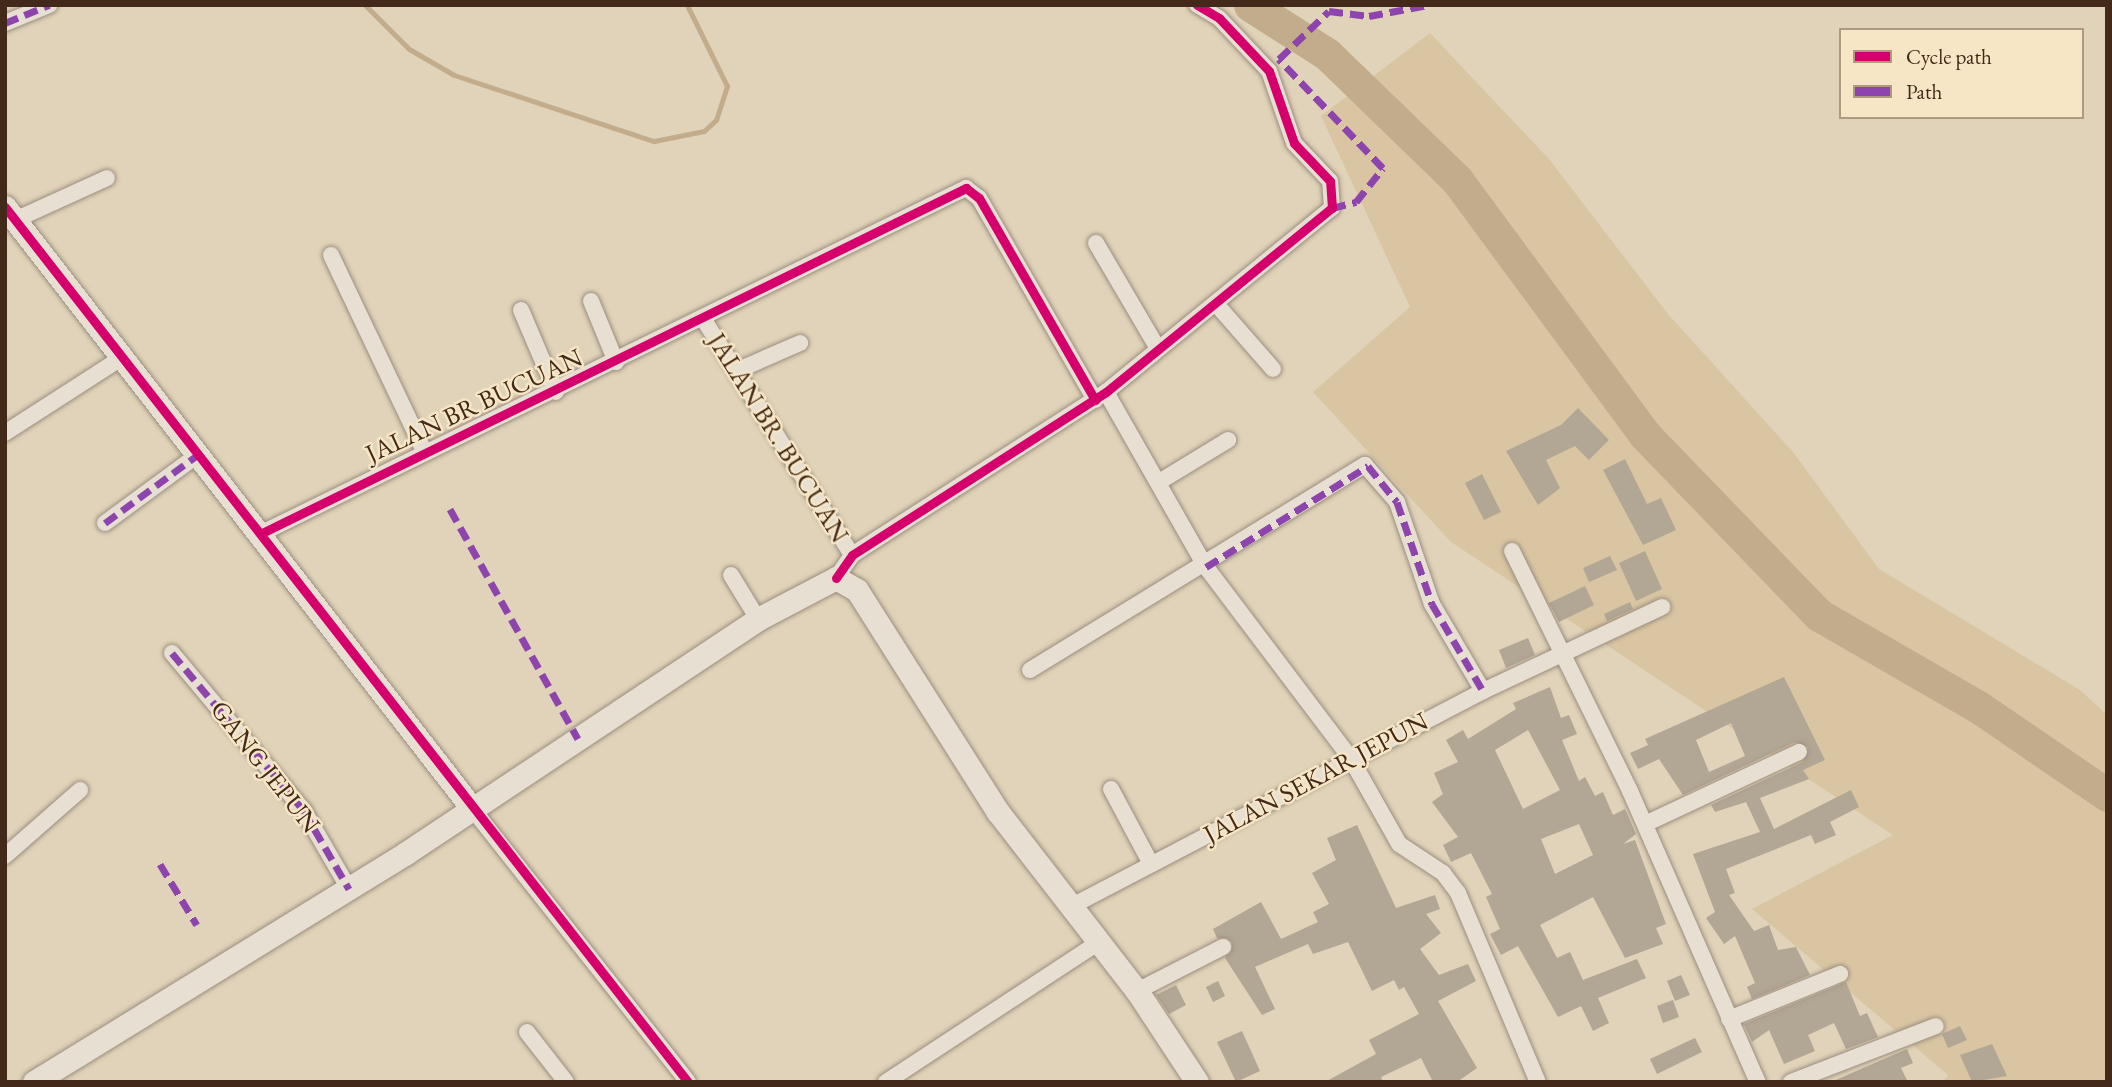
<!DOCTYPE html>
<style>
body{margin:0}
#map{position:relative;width:2112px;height:1087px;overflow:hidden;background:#e1d3b9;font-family:"EB Garamond",serif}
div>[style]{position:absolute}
.green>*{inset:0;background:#dac5a2}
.stream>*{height:5px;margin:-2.5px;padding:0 2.5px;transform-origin:2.5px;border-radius:2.5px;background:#c3ac8b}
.river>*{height:33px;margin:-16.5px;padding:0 16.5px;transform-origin:16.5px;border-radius:16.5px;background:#c3ac8b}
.building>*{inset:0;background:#b2a694}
.roads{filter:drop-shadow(0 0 2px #9a8e7e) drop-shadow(0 0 2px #9a8e7e)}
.street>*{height:16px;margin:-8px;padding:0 8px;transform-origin:8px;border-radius:8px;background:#e6dfd2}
.secondary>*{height:23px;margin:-11.5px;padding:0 11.5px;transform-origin:11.5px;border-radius:11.5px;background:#e6dfd2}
.quiet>*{height:7px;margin-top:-3.5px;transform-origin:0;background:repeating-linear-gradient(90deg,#8e44ad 0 14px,transparent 0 21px)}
.cycleway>*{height:9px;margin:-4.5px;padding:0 4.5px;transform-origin:4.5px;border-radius:4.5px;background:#d6006c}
span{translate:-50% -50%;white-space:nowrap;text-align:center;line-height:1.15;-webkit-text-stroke:5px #f7e6c6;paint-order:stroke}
.street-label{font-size:26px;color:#432919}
.frame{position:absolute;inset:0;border:7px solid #432919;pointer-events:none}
.legend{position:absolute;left:1839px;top:28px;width:245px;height:91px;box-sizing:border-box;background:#f7e6c6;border:2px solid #af9a81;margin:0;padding:9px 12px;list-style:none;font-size:21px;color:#432919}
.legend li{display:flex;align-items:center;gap:14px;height:35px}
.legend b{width:35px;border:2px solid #af9a81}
</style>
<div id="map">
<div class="green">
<i style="clip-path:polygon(1430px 33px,1549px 159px,1668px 314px,1793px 452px,1879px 569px,2080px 690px,2107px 715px,2107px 1082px,1943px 1082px,1948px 1075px,1752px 909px,1893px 835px,1451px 542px,1313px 392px,1410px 307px,1321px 116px)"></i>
</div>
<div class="stream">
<i style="left:365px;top:5px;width:62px;rotate:45deg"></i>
<i style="left:409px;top:49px;width:52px;rotate:30deg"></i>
<i style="left:454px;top:75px;width:211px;rotate:18.3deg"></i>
<i style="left:654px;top:141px;width:51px;rotate:-11.3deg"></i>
<i style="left:704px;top:131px;width:16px;rotate:-43deg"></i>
<i style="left:716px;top:120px;width:36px;rotate:-72deg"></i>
<i style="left:727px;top:86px;width:90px;rotate:-116.3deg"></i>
</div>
<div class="river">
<i style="left:1250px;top:5px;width:91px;rotate:32.5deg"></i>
<i style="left:1327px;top:54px;width:181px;rotate:44.1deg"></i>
<i style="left:1457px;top:180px;width:317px;rotate:53.6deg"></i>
<i style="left:1645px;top:435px;width:250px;rotate:46deg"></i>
<i style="left:1819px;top:615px;width:186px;rotate:30deg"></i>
<i style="left:1980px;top:708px;width:154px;rotate:34.4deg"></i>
</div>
<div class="building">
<i style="clip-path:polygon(1578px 408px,1609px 440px,1589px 460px,1575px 446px,1546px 460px,1560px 488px,1538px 505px,1506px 451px,1561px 425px)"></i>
<i style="clip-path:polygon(1625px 459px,1647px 504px,1661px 498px,1676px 530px,1643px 545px,1603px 470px)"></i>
<i style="clip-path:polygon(1482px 474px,1501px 512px,1484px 520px,1465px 483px)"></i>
<i style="clip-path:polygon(1645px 551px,1662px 589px,1636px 601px,1619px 563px)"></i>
<i style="clip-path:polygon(1610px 556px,1617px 570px,1589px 582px,1583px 568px)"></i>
<i style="clip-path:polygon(1585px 586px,1594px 605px,1559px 622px,1549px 603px)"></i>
<i style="clip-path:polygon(1630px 602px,1633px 609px,1607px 621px,1604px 614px)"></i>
<i style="clip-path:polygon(1528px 638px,1535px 655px,1506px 668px,1499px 650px)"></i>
<i style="clip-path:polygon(evenodd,1784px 677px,1825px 760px,1803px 770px,1809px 779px,1760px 798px,1774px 829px,1851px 790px,1859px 807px,1830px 822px,1836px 835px,1815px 844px,1811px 835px,1726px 869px,1735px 893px,1729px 895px,1754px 931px,1769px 925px,1778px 950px,1796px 947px,1810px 975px,1752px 999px,1747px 987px,1755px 983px,1735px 936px,1724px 944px,1706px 918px,1715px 912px,1693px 854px,1760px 832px,1746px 802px,1715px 812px,1711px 805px,1803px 762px,1808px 747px,1795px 742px,1683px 795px,1659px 759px,1638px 769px,1630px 753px,1648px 745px,1645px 739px,1784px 677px,1731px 723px,1745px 756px,1709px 772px,1696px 740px,1731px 723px)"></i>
<i style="clip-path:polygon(evenodd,1550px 687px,1561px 718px,1569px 715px,1577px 734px,1562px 740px,1579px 781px,1585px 777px,1595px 796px,1603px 792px,1613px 815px,1625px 809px,1636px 834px,1623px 844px,1635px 840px,1666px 924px,1656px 928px,1663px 944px,1625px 958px,1593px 897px,1540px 925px,1557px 958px,1570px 952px,1583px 980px,1637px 959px,1646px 978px,1598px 998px,1609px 1023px,1593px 1031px,1581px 1006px,1558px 1017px,1518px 946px,1501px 955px,1490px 934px,1500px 929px,1486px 897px,1492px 894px,1471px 853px,1451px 862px,1443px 845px,1458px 837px,1432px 802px,1443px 794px,1434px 773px,1458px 762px,1446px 740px,1463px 730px,1468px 739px,1516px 709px,1513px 703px,1550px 687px,1528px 730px,1560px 790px,1523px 809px,1495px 750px,1528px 730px,1550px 687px,1579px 824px,1593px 855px,1555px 874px,1541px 839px,1579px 824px)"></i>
<i style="clip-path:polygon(1357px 825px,1396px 908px,1435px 895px,1440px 909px,1426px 914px,1441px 933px,1420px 949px,1439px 975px,1468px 964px,1476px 981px,1438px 1001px,1477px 1068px,1457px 1082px,1433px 1082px,1421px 1058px,1381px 1077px,1383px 1082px,1325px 1082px,1376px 1054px,1369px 1040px,1419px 1014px,1404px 987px,1399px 990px,1394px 980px,1372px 991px,1348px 942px,1313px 954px,1308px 944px,1255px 967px,1275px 1009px,1262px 1015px,1225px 958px,1232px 942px,1217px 938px,1213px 929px,1261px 902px,1281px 939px,1318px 922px,1313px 912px,1329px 904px,1312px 873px,1336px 860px,1327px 838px)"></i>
<i style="clip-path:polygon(1681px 975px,1690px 995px,1675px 1001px,1667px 981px)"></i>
<i style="clip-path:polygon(1218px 981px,1225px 996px,1213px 1002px,1206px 987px)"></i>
<i style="clip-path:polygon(1846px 982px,1860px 1016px,1867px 1013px,1878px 1037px,1846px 1049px,1834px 1023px,1808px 1035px,1815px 1051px,1784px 1064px,1769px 1030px,1752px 1042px,1744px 1024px)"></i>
<i style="clip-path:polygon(1176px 985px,1186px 1005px,1169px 1014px,1156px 995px)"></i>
<i style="clip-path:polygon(1673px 1000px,1679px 1017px,1663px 1023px,1657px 1006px)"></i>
<i style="clip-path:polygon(1960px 1026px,1967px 1040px,1948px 1048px,1942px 1034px)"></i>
<i style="clip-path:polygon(1242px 1031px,1260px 1071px,1236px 1082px,1217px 1042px)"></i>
<i style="clip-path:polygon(1695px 1038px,1702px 1052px,1657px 1074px,1650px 1059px)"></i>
<i style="clip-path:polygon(1992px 1044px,2007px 1076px,1972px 1082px,1960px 1055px)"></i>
<i style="clip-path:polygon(1907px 1049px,1913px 1063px,1901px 1068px,1908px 1082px,1831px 1082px)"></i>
</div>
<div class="roads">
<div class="street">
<i style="left:5px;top:23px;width:48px;rotate:-22.2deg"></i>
<i style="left:15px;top:220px;width:101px;rotate:-24.5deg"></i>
<i style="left:1096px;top:243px;width:121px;rotate:59.6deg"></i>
<i style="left:331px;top:255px;width:217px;rotate:64.6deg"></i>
<i style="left:591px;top:301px;width:66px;rotate:67.7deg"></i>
<i style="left:1217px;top:305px;width:85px;rotate:48.8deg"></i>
<i style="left:521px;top:310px;width:89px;rotate:66.9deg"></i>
<i style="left:704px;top:320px;width:278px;rotate:57.8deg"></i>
<i style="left:736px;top:371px;width:70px;rotate:-23.6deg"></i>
<i style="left:1106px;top:392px;width:202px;rotate:60.3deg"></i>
<i style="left:1206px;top:567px;width:241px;rotate:52.9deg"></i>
<i style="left:1351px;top:759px;width:98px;rotate:60.5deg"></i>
<i style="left:1399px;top:844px;width:53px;rotate:33.4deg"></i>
<i style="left:1443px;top:873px;width:25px;rotate:53deg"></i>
<i style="left:1458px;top:893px;width:205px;rotate:67.1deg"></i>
<i style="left:5px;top:433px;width:140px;rotate:-32.8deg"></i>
<i style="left:1159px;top:482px;width:81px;rotate:-31.3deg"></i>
<i style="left:105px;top:523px;width:117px;rotate:-36.3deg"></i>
<i style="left:264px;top:532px;width:782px;rotate:-26.11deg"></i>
<i style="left:966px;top:188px;width:16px;rotate:38deg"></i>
<i style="left:979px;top:198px;width:233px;rotate:60.1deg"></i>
<i style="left:1512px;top:551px;width:267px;rotate:63.8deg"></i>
<i style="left:1630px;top:791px;width:318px;rotate:66.3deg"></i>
<i style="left:731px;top:575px;width:52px;rotate:58.5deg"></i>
<i style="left:836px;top:578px;width:28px;rotate:-55deg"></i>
<i style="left:852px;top:555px;width:302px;rotate:-32.7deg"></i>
<i style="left:1106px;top:392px;width:291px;rotate:-39.2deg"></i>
<i style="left:1332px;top:208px;width:27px;rotate:-94deg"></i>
<i style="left:1330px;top:181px;width:52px;rotate:-133.5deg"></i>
<i style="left:1294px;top:143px;width:76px;rotate:-109.1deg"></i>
<i style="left:1269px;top:71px;width:73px;rotate:-133.3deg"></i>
<i style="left:1219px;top:18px;width:26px;rotate:-149deg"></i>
<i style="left:172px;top:653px;width:206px;rotate:50.1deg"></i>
<i style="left:304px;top:811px;width:90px;rotate:60deg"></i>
<i style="left:1030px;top:670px;width:393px;rotate:-31.5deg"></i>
<i style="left:1365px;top:465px;width:49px;rotate:49.1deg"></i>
<i style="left:1397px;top:502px;width:108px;rotate:71.1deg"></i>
<i style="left:1432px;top:604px;width:101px;rotate:59.6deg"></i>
<i style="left:1111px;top:789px;width:85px;rotate:61.9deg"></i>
<i style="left:471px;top:807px;width:350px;rotate:51.7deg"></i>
<i style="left:1645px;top:824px;width:170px;rotate:-25.1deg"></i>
<i style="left:5px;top:856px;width:100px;rotate:-41.3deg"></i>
<i style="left:1070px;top:907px;width:466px;rotate:-27.6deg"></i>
<i style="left:1483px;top:691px;width:198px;rotate:-25.1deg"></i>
<i style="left:1137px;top:991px;width:97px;rotate:-27.1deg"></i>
<i style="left:1729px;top:1019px;width:120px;rotate:-22.1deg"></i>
<i style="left:527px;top:1032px;width:63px;rotate:52deg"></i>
<i style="left:886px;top:1082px;width:255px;rotate:-33.3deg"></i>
<i style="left:1791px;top:1082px;width:155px;rotate:-21.1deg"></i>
</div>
<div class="secondary">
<i style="left:5px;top:207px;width:760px;rotate:52.16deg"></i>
<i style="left:34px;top:1082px;width:437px;rotate:-31.6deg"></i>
<i style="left:406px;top:853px;width:423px;rotate:-33.6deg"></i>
<i style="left:758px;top:619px;width:88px;rotate:-27.7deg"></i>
<i style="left:836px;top:578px;width:24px;rotate:30deg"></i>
<i style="left:857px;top:590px;width:263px;rotate:57.6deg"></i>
<i style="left:998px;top:812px;width:227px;rotate:52.2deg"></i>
<i style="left:1137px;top:991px;width:109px;rotate:56.6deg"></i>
</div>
</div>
<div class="quiet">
<i style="left:5px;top:23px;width:48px;rotate:-22.2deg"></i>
<i style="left:1332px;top:208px;width:25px;rotate:-14deg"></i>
<i style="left:1356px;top:202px;width:43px;rotate:-51.5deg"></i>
<i style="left:1383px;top:168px;width:151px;rotate:-133.7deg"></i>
<i style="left:1279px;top:59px;width:69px;rotate:-43.8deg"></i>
<i style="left:1329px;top:11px;width:40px;rotate:7.1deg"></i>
<i style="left:1369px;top:16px;width:60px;rotate:-10.6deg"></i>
<i style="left:450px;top:509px;width:263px;rotate:60.9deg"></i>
<i style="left:105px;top:523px;width:117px;rotate:-36.3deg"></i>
<i style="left:1206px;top:567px;width:191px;rotate:-31.9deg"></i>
<i style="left:1368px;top:466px;width:46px;rotate:51.1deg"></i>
<i style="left:1397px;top:502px;width:108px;rotate:71.1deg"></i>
<i style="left:1432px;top:604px;width:101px;rotate:59.6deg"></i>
<i style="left:172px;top:653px;width:206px;rotate:50.1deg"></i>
<i style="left:304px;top:811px;width:90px;rotate:60deg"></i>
<i style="left:160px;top:864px;width:71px;rotate:58.8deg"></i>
</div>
<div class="cycleway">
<i style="left:5px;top:207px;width:1110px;rotate:52.03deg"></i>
<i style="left:264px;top:532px;width:782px;rotate:-26.11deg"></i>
<i style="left:966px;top:188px;width:16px;rotate:38deg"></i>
<i style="left:979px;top:198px;width:233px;rotate:60.1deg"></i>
<i style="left:836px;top:578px;width:28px;rotate:-55deg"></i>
<i style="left:852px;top:555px;width:302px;rotate:-32.7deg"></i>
<i style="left:1106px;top:392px;width:291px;rotate:-39.2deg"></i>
<i style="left:1332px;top:208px;width:27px;rotate:-94deg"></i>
<i style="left:1330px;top:181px;width:52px;rotate:-133.5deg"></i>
<i style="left:1294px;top:143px;width:76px;rotate:-109.1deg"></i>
<i style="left:1269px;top:71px;width:73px;rotate:-133.3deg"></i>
<i style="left:1219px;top:18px;width:26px;rotate:-149deg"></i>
</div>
<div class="street-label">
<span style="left:474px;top:406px;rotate:-25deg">JALAN BR BUCUAN</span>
<span style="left:778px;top:438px;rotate:58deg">JALAN BR. BUCUAN</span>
<span style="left:265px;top:767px;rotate:52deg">GANG JEPUN</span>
<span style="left:1316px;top:778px;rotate:-28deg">JALAN SEKAR JEPUN</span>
</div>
<div class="frame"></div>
<ul class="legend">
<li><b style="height:9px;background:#d6006c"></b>Cycle path</li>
<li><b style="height:9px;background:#8e44ad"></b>Path</li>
</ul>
</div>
